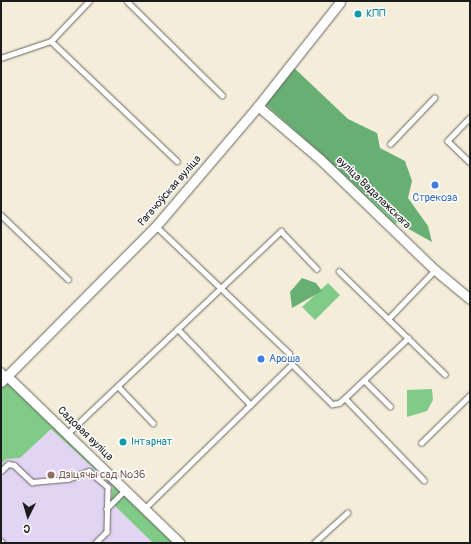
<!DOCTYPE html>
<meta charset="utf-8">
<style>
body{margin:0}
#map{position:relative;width:471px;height:544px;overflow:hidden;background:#f4edd9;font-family:Pangolin,sans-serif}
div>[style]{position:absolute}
.built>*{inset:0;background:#e2d4f3}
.green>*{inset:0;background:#81cb88}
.forest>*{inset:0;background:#68af74}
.roads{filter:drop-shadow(0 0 1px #68655e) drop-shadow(0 0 1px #68655e)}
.service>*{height:4.5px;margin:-2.25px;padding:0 2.25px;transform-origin:2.25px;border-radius:2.25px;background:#fff}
.minor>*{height:9px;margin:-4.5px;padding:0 4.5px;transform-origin:4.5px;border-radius:4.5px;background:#fff}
.dots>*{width:11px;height:11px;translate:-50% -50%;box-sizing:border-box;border:2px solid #fff;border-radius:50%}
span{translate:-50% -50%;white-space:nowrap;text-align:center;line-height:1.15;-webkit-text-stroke:3px #fff;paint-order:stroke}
.culture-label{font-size:11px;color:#0d838f}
.left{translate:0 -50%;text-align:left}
.street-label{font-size:11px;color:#1c1c1c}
.shop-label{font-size:11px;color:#366cbe}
.education-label{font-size:11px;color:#785e54}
.frame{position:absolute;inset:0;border:2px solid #1c1c1c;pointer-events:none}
.north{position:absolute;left:8px;top:496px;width:40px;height:40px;-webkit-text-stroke:3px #fff;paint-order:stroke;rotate:185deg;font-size:11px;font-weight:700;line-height:16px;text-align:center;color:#1c1c1c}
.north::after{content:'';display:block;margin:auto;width:14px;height:18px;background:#1c1c1c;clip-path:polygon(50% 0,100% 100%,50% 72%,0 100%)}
</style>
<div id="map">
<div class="built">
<i style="clip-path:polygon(51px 429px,113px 486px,111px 502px,153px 543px,1px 543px,1px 464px,6px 459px,20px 458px)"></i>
</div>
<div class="green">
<i style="clip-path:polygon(263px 101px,396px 222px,396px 226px,266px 112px)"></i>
<i style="clip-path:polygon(328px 283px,340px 295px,315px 320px,302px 307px)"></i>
<i style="clip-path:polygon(7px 381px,177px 543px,153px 543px,111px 502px,113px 486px,51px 429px,20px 458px,6px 459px,1px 464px,1px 387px)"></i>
<i style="clip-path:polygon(432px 389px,433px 400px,427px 411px,407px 417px,407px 390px)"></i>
</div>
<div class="forest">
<i style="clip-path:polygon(290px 64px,348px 119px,377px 133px,380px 148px,405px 161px,412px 181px,408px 198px,428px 226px,432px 242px,396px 222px,263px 101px)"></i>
<i style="clip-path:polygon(302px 278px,316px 283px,322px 291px,292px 308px,290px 292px)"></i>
</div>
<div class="roads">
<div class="service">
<i style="left:127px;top:1px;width:134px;rotate:44.7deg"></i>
<i style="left:51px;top:41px;width:174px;rotate:43.6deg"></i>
<i style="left:1px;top:58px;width:53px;rotate:-18.8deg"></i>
<i style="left:51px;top:41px;width:55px;rotate:-46.5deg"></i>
<i style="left:470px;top:118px;width:32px;rotate:134deg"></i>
<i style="left:448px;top:141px;width:30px;rotate:44deg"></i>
<i style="left:390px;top:144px;width:64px;rotate:-46.3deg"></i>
<i style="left:1px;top:215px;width:93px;rotate:43.7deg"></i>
<i style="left:156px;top:226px;width:184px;rotate:43.7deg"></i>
<i style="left:289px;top:353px;width:11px;rotate:75deg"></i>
<i style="left:292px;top:364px;width:57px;rotate:45deg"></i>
<i style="left:332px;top:404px;width:7px;rotate:-8deg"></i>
<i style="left:339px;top:403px;width:8px;rotate:-40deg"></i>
<i style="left:345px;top:398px;width:87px;rotate:-43.6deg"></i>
<i style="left:339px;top:271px;width:148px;rotate:44.2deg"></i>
<i style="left:388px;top:319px;width:68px;rotate:-46.2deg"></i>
<i style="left:178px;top:329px;width:105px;rotate:46.2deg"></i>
<i style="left:1px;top:370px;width:8px;rotate:45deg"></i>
<i style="left:364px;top:380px;width:37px;rotate:45deg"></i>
<i style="left:118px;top:386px;width:51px;rotate:46.6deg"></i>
<i style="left:345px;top:398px;width:114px;rotate:46.1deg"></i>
<i style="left:67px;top:434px;width:295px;rotate:-43.5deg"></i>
<i style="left:281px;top:231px;width:52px;rotate:46.5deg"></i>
<i style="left:421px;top:443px;width:69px;rotate:-44.4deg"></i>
<i style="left:1px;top:471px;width:10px;rotate:-45deg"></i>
<i style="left:8px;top:464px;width:6px;rotate:9deg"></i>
<i style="left:14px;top:465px;width:25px;rotate:43deg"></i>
<i style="left:32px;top:482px;width:36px;rotate:-5deg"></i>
<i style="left:68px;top:479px;width:22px;rotate:-21deg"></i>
<i style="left:89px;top:471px;width:25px;rotate:40deg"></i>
<i style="left:108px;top:487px;width:45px;rotate:91.3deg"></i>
<i style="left:107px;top:532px;width:16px;rotate:135deg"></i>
<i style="left:106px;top:509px;width:27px;rotate:-45deg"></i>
<i style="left:144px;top:509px;width:207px;rotate:-44.4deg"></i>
<i style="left:1px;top:541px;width:3px;rotate:45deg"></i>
<i style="left:314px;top:543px;width:45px;rotate:-42.3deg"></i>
</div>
<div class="minor">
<i style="left:258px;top:106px;width:83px;rotate:40.6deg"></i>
<i style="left:321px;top:160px;width:158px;rotate:44deg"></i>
<i style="left:435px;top:270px;width:45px;rotate:39.6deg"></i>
<i style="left:7px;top:376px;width:240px;rotate:44deg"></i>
<i style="left:1px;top:382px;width:220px;rotate:-45.2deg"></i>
<i style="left:156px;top:226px;width:157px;rotate:-49.6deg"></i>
<i style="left:258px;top:106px;width:132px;rotate:-51.7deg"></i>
</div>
</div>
<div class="dots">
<i style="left:358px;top:14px;background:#0f9aa8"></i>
<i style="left:435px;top:185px;background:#3f7fe0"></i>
<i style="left:261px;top:359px;background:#3f7fe0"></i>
<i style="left:123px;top:442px;background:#0f9aa8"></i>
<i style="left:51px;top:475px;background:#8d6e63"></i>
</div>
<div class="culture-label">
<span class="left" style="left:366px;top:14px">КПП</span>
<span class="left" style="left:131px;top:442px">Інтэрнат</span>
</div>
<div class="street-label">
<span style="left:170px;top:191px;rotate:-49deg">Рагачоўская вуліца</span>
<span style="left:373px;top:193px;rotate:44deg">вуліца Вадалажскага</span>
<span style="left:85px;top:434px;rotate:44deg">Садовая вуліца</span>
</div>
<div class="shop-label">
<span style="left:435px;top:198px">Стрекоза</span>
<span class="left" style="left:269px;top:359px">Ароша</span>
</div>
<div class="education-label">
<span class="left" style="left:59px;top:475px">Дзіцячы сад №36</span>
</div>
<div class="frame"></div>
<div class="north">С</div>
</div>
